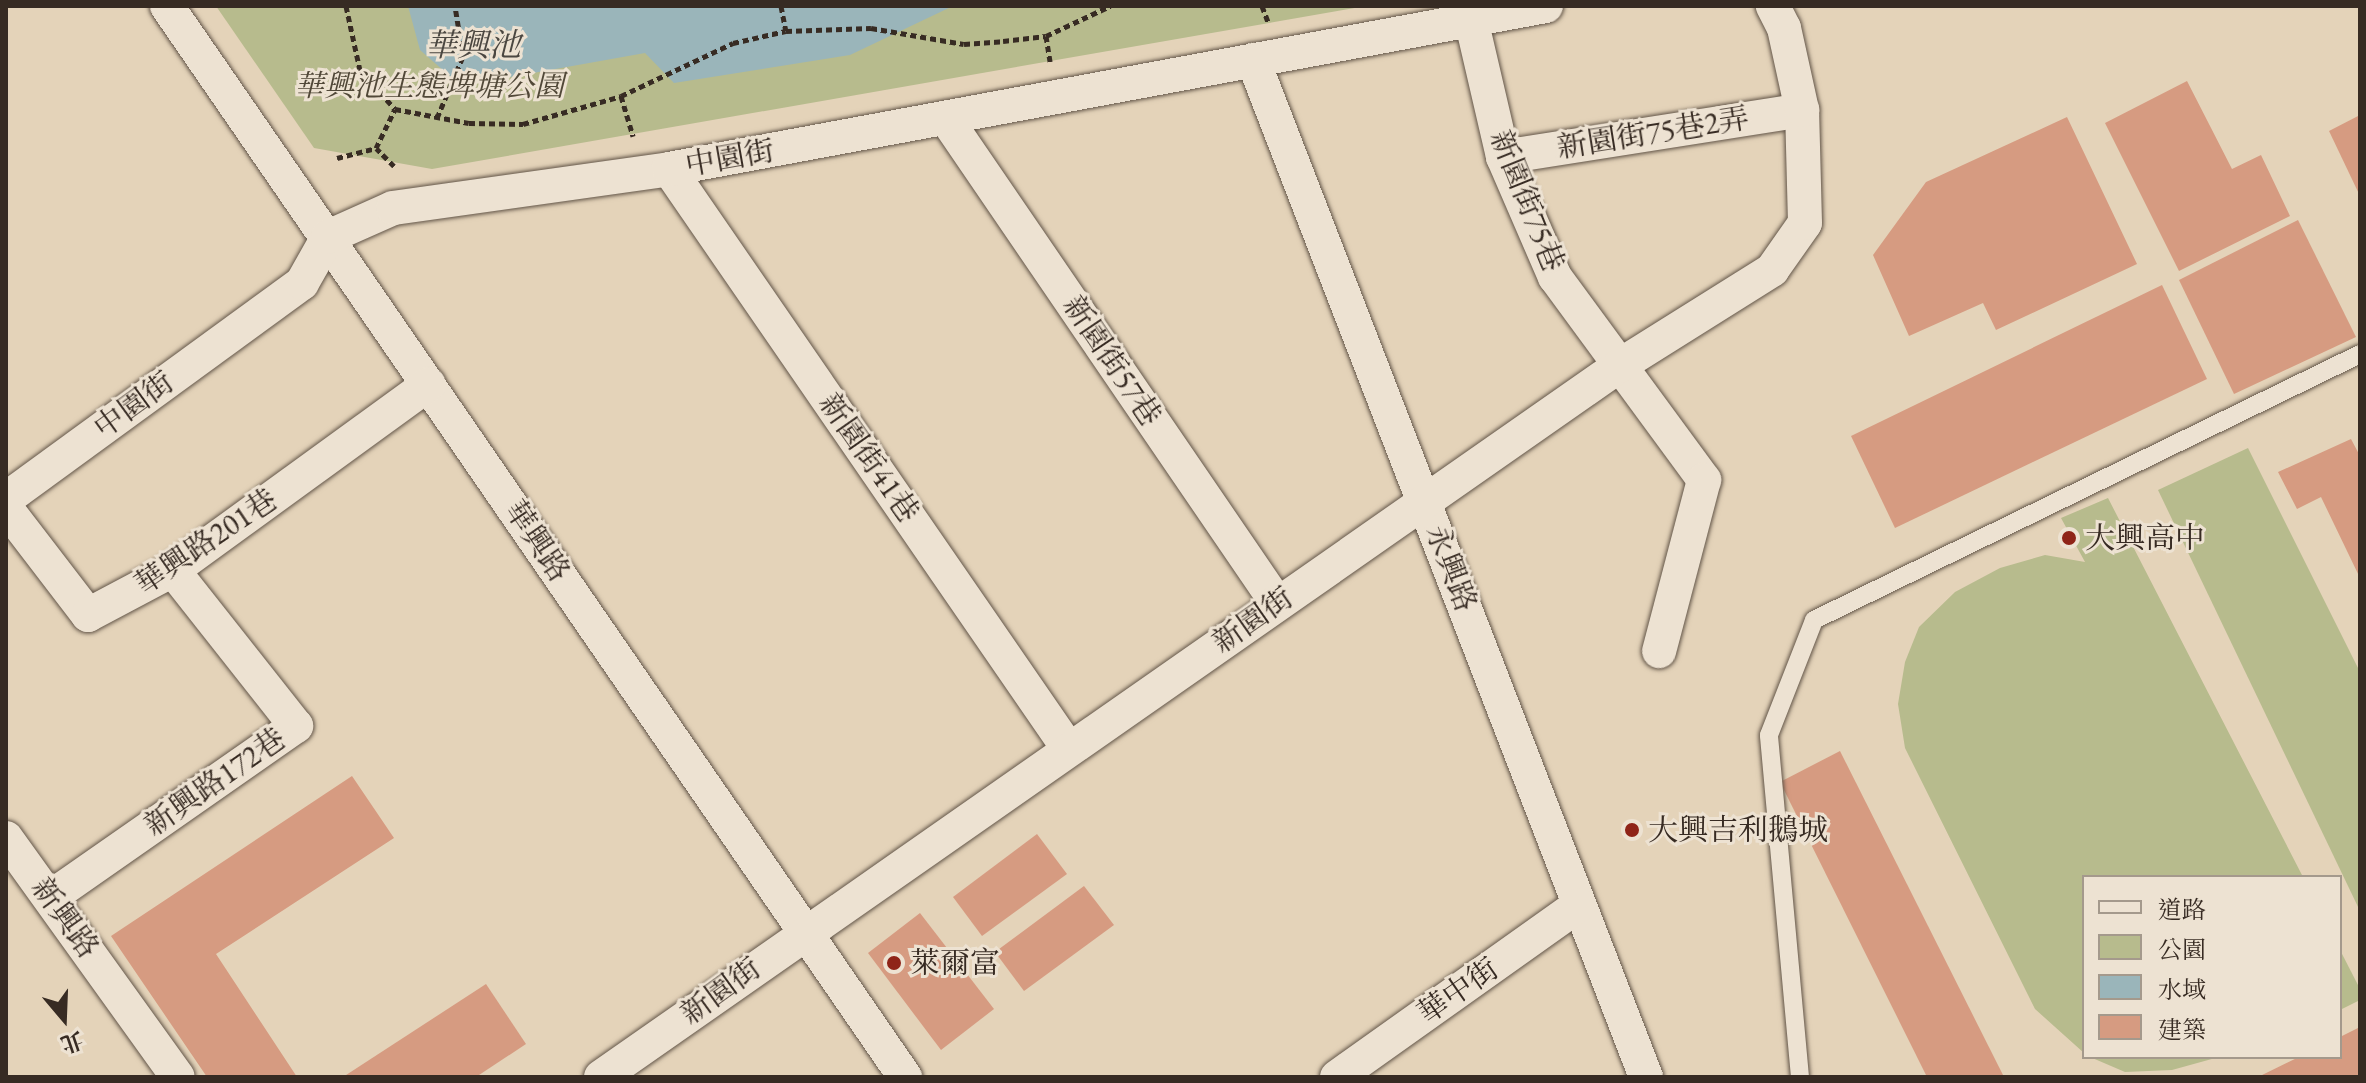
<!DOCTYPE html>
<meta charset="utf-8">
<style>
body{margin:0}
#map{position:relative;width:2366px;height:1083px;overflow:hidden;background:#e4d3b9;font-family:"EB Garamond","Noto Serif TC",serif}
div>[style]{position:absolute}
.green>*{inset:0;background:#b7bb8d}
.water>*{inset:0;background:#9ab5ba}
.building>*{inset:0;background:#d69b81}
.path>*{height:5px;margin-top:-2.5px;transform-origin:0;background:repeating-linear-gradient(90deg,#372b23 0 6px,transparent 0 10px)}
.roads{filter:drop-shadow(0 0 2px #625548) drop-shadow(0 0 2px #625548)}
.lane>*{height:18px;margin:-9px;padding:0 9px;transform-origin:9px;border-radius:9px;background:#ede2d2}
.street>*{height:34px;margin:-17px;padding:0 17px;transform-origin:17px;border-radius:17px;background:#ede2d2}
.dots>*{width:22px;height:22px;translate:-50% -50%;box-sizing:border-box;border:4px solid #ede2d2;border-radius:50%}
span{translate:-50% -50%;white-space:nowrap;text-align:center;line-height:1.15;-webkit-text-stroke:6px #ede2d2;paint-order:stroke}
.park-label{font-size:30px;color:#514838;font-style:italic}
.street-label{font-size:30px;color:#372b23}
.poi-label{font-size:30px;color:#372b23}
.left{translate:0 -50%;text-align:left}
.water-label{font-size:32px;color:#4b4741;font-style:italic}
.frame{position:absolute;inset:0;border:8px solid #372b23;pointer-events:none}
.legend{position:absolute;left:2082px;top:875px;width:260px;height:184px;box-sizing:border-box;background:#ede2d2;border:2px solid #a4998c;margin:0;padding:10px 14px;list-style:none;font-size:24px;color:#372b23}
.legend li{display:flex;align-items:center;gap:16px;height:40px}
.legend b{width:40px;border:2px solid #a4998c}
.north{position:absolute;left:24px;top:979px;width:80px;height:80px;-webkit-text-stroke:6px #ede2d2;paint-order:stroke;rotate:161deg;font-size:22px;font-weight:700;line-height:32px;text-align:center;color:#372b23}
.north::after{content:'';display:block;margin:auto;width:28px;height:36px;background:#372b23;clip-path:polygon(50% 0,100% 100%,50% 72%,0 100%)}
</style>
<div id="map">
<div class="green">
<i style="clip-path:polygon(216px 6px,1366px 6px,432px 169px,314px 148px)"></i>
<i style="clip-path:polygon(2248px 448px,2360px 672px,2360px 911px,2158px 490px)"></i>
<i style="clip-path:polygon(2108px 498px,2303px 877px,2084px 877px,2084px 1053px,2035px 1009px,1905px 748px,1898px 704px,1905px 662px,1919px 627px,1955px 592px,2000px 568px,2045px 555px,2085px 562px,2061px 518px)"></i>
<i style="clip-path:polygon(2340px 950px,2360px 989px,2360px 1000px,2340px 1010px)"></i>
<i style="clip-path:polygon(2090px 1057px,2219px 1057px,2172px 1070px,2125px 1072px)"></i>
</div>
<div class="water">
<i style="clip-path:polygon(408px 6px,953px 6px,850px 55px,674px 83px,645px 53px,461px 86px,420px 50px)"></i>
</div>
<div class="building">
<i style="clip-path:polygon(2187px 81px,2232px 169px,2261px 155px,2290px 216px,2179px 271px,2105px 123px)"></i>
<i style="clip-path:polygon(2360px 115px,2360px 196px,2329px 131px)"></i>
<i style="clip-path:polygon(2067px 117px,2137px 264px,1996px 330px,1983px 303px,1909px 336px,1873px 255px,1926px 182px)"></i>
<i style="clip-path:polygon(2298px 220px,2356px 337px,2234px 394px,2179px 280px)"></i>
<i style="clip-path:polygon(2162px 285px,2207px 379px,1895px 528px,1851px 436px)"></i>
<i style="clip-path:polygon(2351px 439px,2360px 456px,2360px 578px,2321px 497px,2297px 509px,2278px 472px)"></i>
<i style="clip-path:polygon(1840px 751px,2004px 1077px,1927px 1077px,1780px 782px)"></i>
<i style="clip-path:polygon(352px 776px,394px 838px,216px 954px,297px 1077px,207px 1077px,111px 936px)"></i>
<i style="clip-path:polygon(1037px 834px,1067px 874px,982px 936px,953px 897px)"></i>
<i style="clip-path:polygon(1084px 886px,1114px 925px,1024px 991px,995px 952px)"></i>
<i style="clip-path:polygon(920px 913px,994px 1009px,941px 1050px,868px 953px)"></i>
<i style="clip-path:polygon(486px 984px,526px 1044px,476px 1077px,343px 1077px)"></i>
<i style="clip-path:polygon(2360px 1027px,2360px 1077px,2258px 1077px,2299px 1057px,2340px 1057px,2340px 1037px)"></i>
</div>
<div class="path">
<i style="left:346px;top:6px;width:66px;rotate:77.7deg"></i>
<i style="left:360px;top:70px;width:52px;rotate:48.1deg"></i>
<i style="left:395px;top:109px;width:75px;rotate:10.7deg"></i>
<i style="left:469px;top:123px;width:54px;rotate:1.1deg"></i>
<i style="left:523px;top:124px;width:102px;rotate:-15.9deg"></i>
<i style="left:621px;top:96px;width:124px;rotate:-25.3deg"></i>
<i style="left:733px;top:43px;width:54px;rotate:-12.8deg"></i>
<i style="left:786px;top:31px;width:85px;rotate:-2deg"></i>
<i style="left:871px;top:28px;width:94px;rotate:9.8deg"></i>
<i style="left:964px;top:44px;width:39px;rotate:-4deg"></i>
<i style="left:1003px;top:41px;width:43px;rotate:-6.6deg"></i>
<i style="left:1046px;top:36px;width:71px;rotate:-25.1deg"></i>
<i style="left:781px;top:6px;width:25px;rotate:79deg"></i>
<i style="left:1262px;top:6px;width:19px;rotate:69deg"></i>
<i style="left:1046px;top:36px;width:26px;rotate:81deg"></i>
<i style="left:621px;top:96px;width:42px;rotate:73.3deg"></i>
<i style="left:437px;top:118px;width:67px;rotate:-67.2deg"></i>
<i style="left:463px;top:56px;width:51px;rotate:-99.1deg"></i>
<i style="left:337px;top:158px;width:40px;rotate:-14.4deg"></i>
<i style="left:394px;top:166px;width:25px;rotate:-135deg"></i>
<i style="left:376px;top:148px;width:43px;rotate:-64deg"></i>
</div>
<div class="roads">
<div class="lane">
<i style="left:1800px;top:1077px;width:343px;rotate:-95.2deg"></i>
<i style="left:1769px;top:735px;width:123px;rotate:-68.6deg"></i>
<i style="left:1814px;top:620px;width:607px;rotate:-25.97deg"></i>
</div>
<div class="street">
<i style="left:167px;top:6px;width:1301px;rotate:55.43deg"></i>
<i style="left:1471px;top:19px;width:142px;rotate:76.9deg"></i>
<i style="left:1503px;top:157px;width:131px;rotate:66.6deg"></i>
<i style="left:1555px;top:277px;width:252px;rotate:53.7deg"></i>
<i style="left:1704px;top:480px;width:177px;rotate:104.7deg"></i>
<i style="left:1253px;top:60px;width:1090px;rotate:68.87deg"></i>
<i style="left:947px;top:120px;width:585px;rotate:55.66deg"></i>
<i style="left:1503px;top:157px;width:303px;rotate:-8.9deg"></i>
<i style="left:669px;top:169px;width:703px;rotate:55.43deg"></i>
<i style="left:6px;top:499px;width:366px;rotate:-36.1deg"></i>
<i style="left:302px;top:283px;width:53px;rotate:-60.5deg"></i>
<i style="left:328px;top:237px;width:71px;rotate:-24deg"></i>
<i style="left:393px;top:208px;width:279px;rotate:-8deg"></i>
<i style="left:669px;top:169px;width:892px;rotate:-10.53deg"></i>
<i style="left:6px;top:508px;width:135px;rotate:52.5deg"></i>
<i style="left:88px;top:615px;width:96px;rotate:-27.9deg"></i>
<i style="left:173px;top:570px;width:316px;rotate:-36deg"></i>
<i style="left:6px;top:838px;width:294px;rotate:54.3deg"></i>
<i style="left:51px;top:897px;width:299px;rotate:-34.9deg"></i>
<i style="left:296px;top:726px;width:199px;rotate:-128.3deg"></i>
<i style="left:601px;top:1077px;width:1242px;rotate:-34.93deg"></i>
<i style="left:1619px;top:366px;width:181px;rotate:-32.1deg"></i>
<i style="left:1772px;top:270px;width:57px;rotate:-54.9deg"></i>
<i style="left:1805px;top:223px;width:113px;rotate:-91.5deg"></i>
<i style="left:1802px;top:110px;width:84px;rotate:-102.4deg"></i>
<i style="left:1784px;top:28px;width:25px;rotate:-117deg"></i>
<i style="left:1337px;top:1077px;width:297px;rotate:-35.4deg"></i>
</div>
</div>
<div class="dots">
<i style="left:2069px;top:538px;background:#8f2418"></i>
<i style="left:1632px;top:830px;background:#8f2418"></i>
<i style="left:894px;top:963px;background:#8f2418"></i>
</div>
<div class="park-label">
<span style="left:429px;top:86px">華興池生態埤塘公園</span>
</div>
<div class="street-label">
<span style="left:1653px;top:133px;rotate:-9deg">新園街75巷2弄</span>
<span style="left:730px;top:158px;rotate:-10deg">中園街</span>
<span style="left:1527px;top:201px;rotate:68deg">新園街75巷</span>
<span style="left:1112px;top:361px;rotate:56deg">新園街57巷</span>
<span style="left:134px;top:405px;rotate:-36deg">中園街</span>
<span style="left:869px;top:458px;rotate:55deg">新園街41巷</span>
<span style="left:537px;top:541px;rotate:56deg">華興路</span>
<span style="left:206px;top:542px;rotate:-34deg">華興路201巷</span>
<span style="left:1451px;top:568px;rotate:69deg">永興路</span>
<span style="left:1253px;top:620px;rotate:-35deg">新園街</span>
<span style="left:215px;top:782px;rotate:-35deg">新興路172巷</span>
<span style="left:65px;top:918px;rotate:54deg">新興路</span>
<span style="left:721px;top:991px;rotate:-36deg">新園街</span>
<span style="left:1458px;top:991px;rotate:-35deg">華中街</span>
</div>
<div class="poi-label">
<span class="left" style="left:2085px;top:538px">大興高中</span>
<span class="left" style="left:1648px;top:830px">大興吉利鵝城</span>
<span class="left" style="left:910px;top:963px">萊爾富</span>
</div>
<div class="water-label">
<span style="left:473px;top:45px">華興池</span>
</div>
<div class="frame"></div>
<ul class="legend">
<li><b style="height:10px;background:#ede2d2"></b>道路</li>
<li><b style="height:22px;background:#b7bb8d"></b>公園</li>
<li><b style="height:22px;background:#9ab5ba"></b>水域</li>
<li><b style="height:22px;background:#d69b81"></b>建築</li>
</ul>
<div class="north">北</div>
</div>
